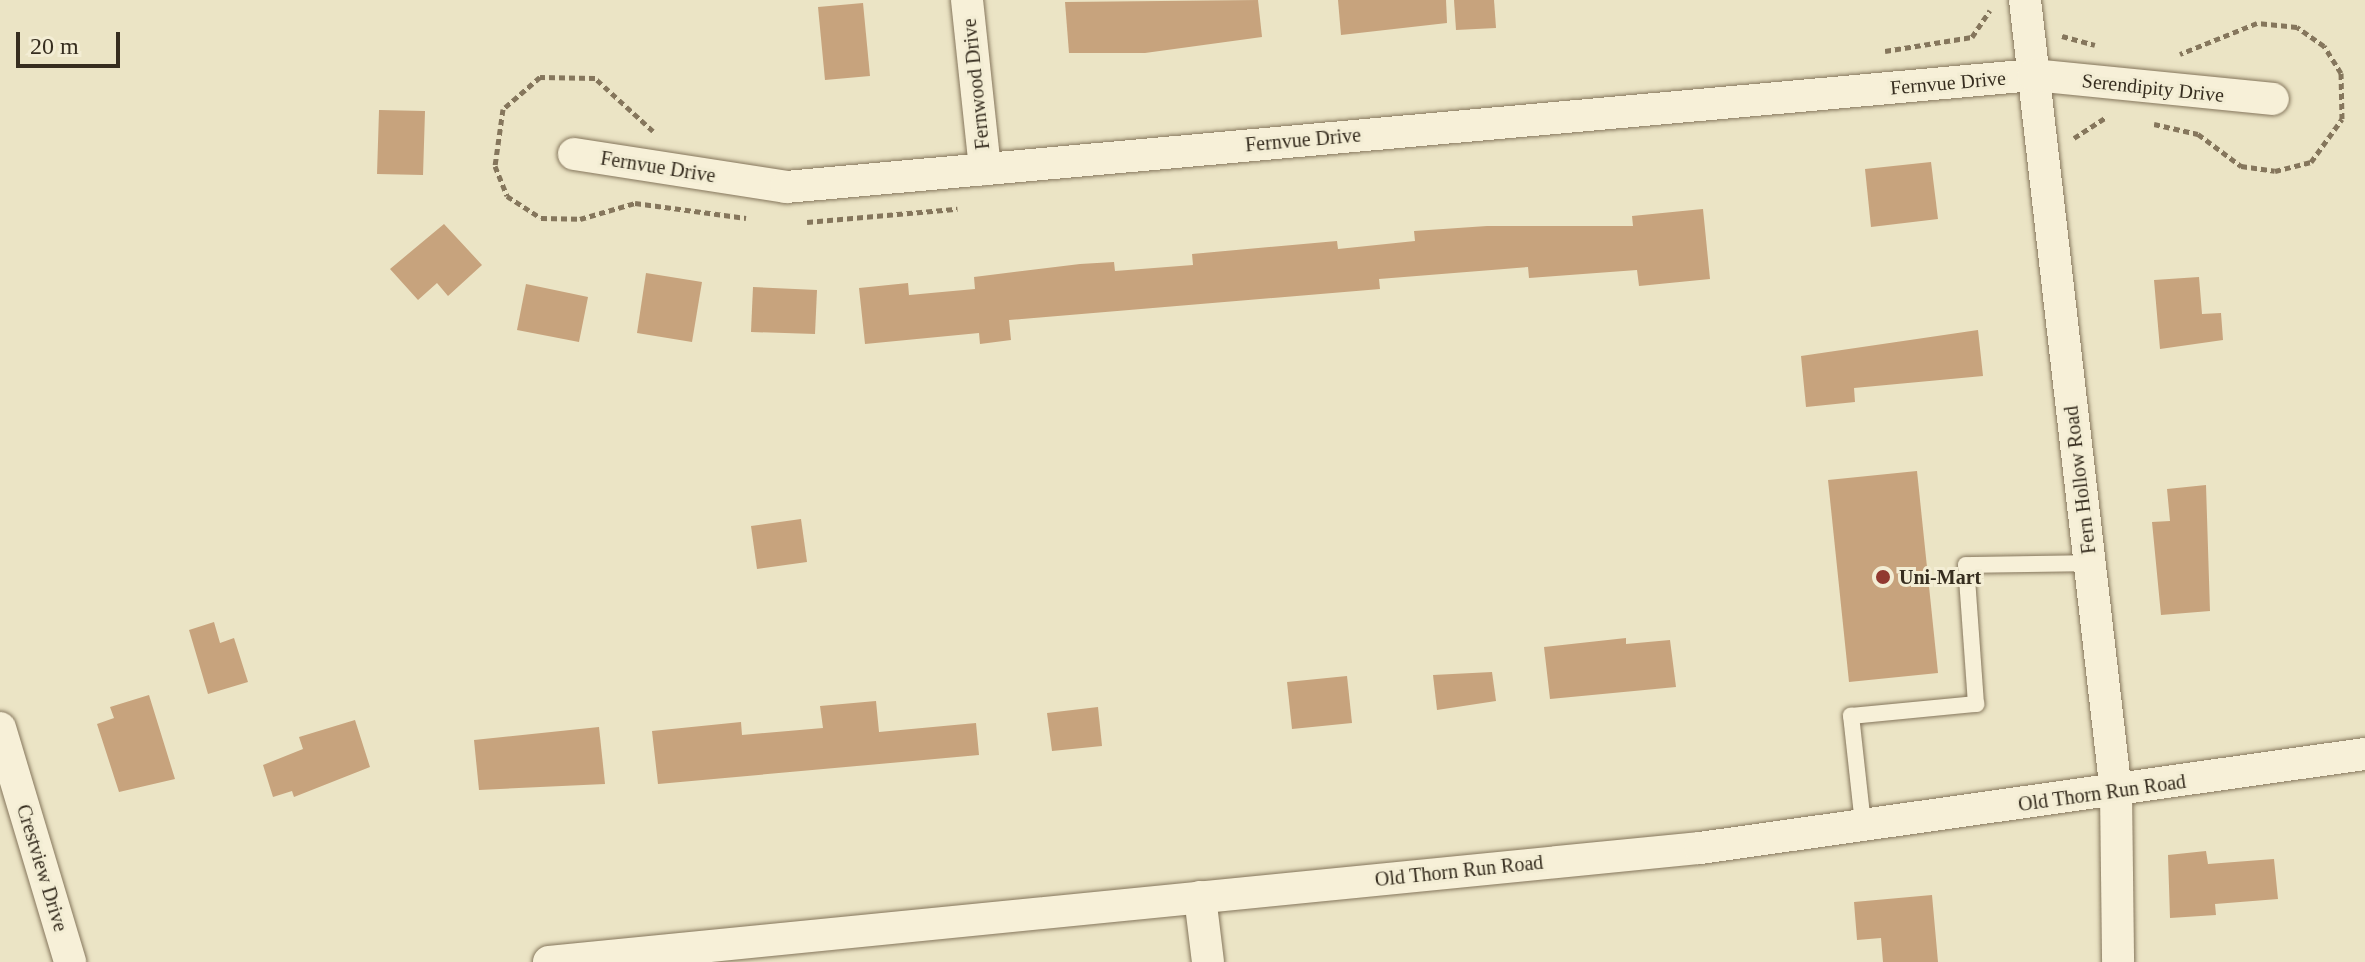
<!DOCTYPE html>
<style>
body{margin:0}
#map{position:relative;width:2365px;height:962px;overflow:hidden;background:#ebe4c5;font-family:"Times New Roman",serif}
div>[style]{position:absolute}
.building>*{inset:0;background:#c7a37d}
.path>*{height:5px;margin-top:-2.5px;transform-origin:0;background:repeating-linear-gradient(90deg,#85765c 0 6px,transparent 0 10px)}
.roads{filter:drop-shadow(0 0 2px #85765c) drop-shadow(0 0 2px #85765c)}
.lane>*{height:16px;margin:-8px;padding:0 8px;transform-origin:8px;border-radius:8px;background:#f7f0d8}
.street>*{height:32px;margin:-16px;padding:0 16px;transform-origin:16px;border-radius:16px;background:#f7f0d8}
.dots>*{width:22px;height:22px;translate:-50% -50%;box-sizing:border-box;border:4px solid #f3edd4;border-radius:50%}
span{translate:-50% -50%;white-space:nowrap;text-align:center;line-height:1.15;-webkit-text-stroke:6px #f3edd4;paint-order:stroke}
.street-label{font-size:20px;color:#362d1f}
.poi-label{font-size:20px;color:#362d1f;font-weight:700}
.left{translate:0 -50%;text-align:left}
.scale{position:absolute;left:16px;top:32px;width:104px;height:36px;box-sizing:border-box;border:4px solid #362d1f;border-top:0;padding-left:10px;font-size:24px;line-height:28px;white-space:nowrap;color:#362d1f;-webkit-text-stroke:6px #f3edd4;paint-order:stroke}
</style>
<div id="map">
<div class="building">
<i style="clip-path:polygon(1258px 0,1262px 37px,1145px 53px,1069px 53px,1065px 2px)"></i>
<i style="clip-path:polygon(1338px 0,1446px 0,1447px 23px,1341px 35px)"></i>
<i style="clip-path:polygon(1454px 0,1494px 0,1496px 28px,1456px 30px)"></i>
<i style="clip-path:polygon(863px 3px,870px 76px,825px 80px,818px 7px)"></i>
<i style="clip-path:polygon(379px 110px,425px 111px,423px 175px,377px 174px)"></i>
<i style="clip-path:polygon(1931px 162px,1938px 219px,1871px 227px,1865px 169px)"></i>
<i style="clip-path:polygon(1703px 209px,1710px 279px,1639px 286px,1637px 270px,1529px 278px,1528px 267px,1379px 279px,1380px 289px,1009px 320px,1011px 340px,980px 344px,979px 333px,865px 344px,859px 288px,908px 283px,909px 295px,975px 289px,974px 277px,1080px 264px,1114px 262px,1115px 271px,1193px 265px,1192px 254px,1337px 241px,1338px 249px,1415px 241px,1414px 231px,1487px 226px,1633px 226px,1632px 216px)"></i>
<i style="clip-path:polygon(444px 224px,482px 265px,448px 296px,437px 283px,418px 300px,390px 269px)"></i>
<i style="clip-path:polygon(646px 273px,702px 282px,692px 342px,637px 333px)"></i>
<i style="clip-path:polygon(2199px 277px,2202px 314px,2221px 313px,2223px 340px,2160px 349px,2154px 280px)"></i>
<i style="clip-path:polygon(526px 284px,588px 297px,579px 342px,517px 330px)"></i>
<i style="clip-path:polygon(753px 287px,817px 290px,815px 334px,751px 332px)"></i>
<i style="clip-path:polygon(1978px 330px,1983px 376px,1854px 388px,1855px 402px,1806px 407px,1801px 356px)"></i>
<i style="clip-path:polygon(1917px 471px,1938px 673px,1849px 682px,1828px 480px)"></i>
<i style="clip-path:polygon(2206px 485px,2210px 611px,2161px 615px,2152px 522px,2170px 521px,2167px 489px)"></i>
<i style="clip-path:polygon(801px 519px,807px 562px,757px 569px,751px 526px)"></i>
<i style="clip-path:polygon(214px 622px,220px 643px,234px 638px,248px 682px,208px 694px,189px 630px)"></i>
<i style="clip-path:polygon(1626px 638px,1626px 644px,1670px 640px,1676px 687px,1550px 699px,1544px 647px)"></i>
<i style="clip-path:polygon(1492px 672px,1496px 701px,1437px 710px,1433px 675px)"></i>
<i style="clip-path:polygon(1347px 676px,1352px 723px,1292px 729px,1287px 682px)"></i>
<i style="clip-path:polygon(149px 695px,175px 779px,119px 792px,97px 724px,114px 718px,110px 707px)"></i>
<i style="clip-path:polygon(876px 701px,879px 732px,976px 723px,979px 755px,658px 784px,652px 731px,741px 722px,742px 735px,823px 728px,820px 706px)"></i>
<i style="clip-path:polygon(1098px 707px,1102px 746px,1052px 751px,1047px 713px)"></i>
<i style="clip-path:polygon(355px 720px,370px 767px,294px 797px,292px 791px,273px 797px,263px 765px,303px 749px,299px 737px)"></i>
<i style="clip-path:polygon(599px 727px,605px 784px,479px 790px,474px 740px)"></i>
<i style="clip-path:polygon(2206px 851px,2208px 864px,2274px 859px,2278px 899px,2215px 904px,2216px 915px,2170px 918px,2168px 855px)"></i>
<i style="clip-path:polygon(1932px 895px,1938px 962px,1883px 962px,1881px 938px,1857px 940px,1854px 902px)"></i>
</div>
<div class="path">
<i style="left:2062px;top:36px;width:34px;rotate:15deg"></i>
<i style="left:1885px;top:51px;width:88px;rotate:-9.1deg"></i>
<i style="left:1972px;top:37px;width:32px;rotate:-56deg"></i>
<i style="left:2154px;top:124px;width:45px;rotate:12.8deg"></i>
<i style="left:2198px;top:134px;width:54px;rotate:36.7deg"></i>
<i style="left:2241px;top:166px;width:34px;rotate:8deg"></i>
<i style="left:2275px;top:171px;width:37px;rotate:-14deg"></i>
<i style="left:2311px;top:162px;width:53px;rotate:-54.2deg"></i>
<i style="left:2342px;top:119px;width:46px;rotate:-91.2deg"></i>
<i style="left:2341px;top:73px;width:32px;rotate:-122deg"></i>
<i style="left:2324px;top:46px;width:33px;rotate:-145deg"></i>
<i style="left:2297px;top:27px;width:40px;rotate:-174.3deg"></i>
<i style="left:2257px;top:23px;width:83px;rotate:158.1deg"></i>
<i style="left:653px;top:131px;width:79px;rotate:-137.6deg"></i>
<i style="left:595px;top:78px;width:55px;rotate:-179deg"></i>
<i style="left:540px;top:77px;width:49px;rotate:139.1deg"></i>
<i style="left:503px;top:109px;width:58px;rotate:98deg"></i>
<i style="left:495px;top:166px;width:32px;rotate:68deg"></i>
<i style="left:507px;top:196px;width:40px;rotate:32.9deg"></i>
<i style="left:541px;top:218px;width:39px;rotate:1deg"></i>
<i style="left:580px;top:219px;width:57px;rotate:-16.2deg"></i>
<i style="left:635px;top:203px;width:112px;rotate:7.7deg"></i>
<i style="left:2074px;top:138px;width:37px;rotate:-33deg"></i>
<i style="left:807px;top:222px;width:151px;rotate:-5deg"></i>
</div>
<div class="roads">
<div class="lane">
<i style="left:1863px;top:824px;width:109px;rotate:-96.3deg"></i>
<i style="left:1851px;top:716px;width:126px;rotate:-5.5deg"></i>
<i style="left:1976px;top:704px;width:139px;rotate:-94.1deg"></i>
<i style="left:1966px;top:565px;width:124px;rotate:-0.9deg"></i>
</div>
<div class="street">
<i style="left:967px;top:0;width:170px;rotate:83.9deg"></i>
<i style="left:2025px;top:0;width:797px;rotate:83.45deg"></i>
<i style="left:2116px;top:792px;width:170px;rotate:89.3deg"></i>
<i style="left:574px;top:154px;width:215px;rotate:8.8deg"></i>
<i style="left:786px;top:187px;width:1252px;rotate:-5.13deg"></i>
<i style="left:2033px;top:75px;width:241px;rotate:5.7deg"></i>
<i style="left:0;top:728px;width:244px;rotate:73.3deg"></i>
<i style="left:1200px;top:897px;width:65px;rotate:83deg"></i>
<i style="left:549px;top:962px;width:1157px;rotate:-5.66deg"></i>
<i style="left:1700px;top:848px;width:672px;rotate:-8.05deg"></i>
</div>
</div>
<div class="dots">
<i style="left:1883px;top:577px;background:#913930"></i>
</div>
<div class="street-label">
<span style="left:1948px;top:83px;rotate:-5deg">Fernvue Drive</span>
<span style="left:976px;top:84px;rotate:-96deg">Fernwood Drive</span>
<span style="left:2153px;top:88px;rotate:6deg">Serendipity Drive</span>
<span style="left:1303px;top:140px;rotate:-5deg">Fernvue Drive</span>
<span style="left:658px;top:167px;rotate:9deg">Fernvue Drive</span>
<span style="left:2080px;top:480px;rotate:-97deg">Fern Hollow Road</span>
<span style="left:2102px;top:793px;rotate:-8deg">Old Thorn Run Road</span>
<span style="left:42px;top:868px;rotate:73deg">Crestview Drive</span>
<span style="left:1459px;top:871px;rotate:-6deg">Old Thorn Run Road</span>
</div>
<div class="poi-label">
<span class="left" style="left:1899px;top:577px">Uni-Mart</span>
</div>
<div class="scale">20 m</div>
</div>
